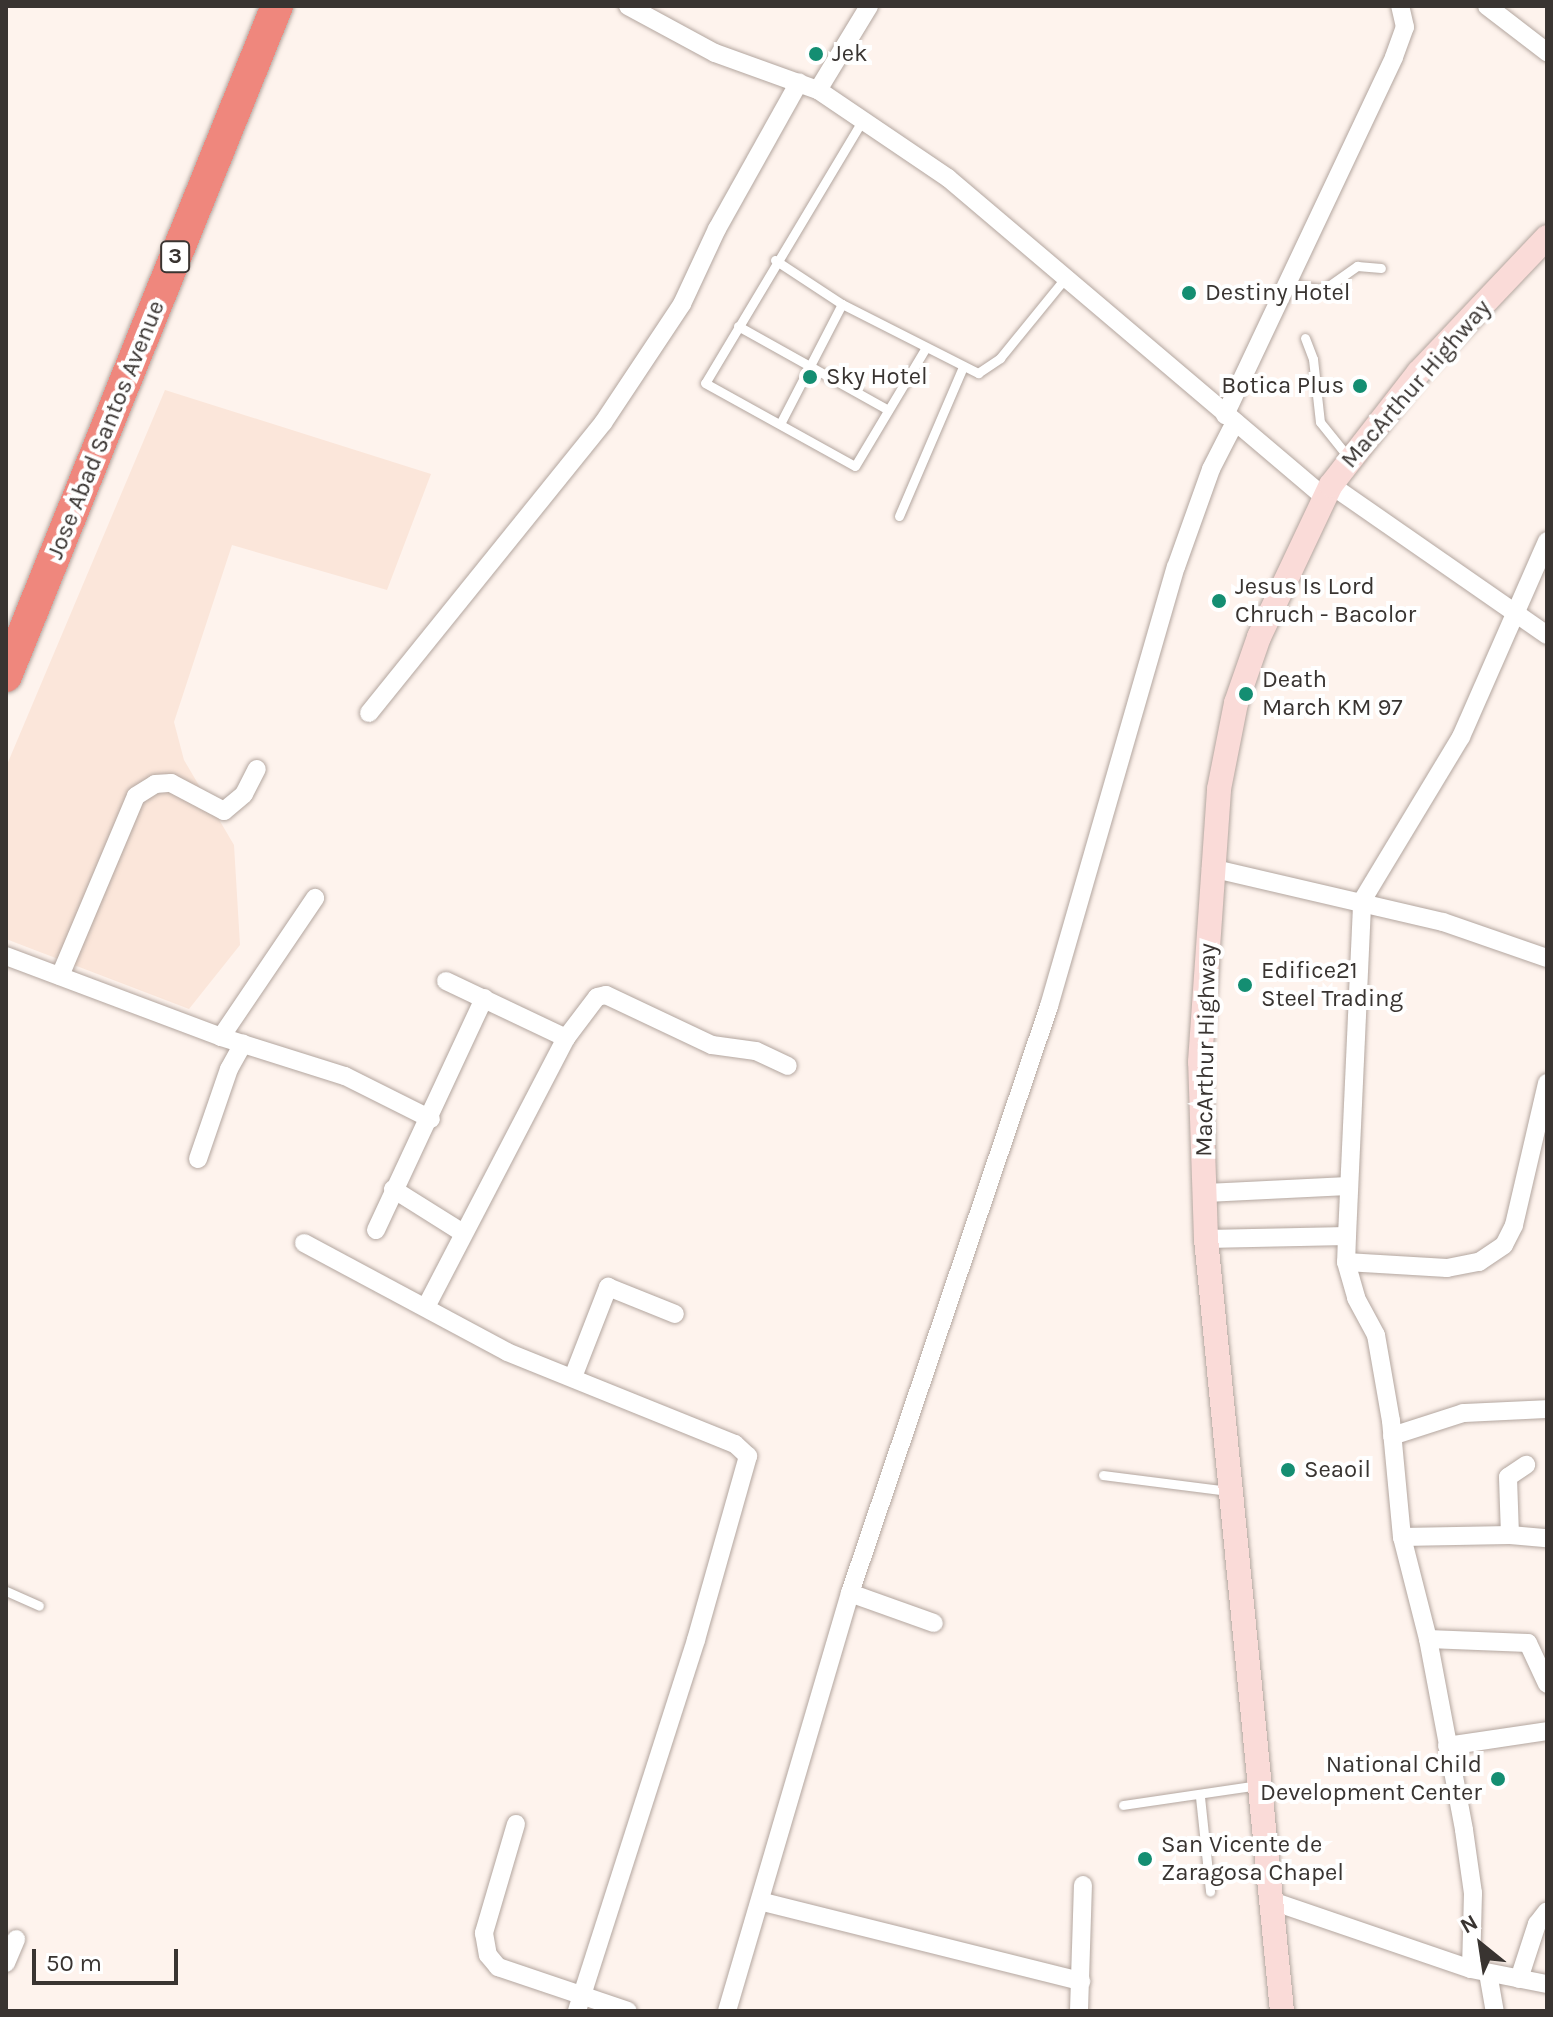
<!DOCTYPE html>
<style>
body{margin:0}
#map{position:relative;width:1553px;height:2017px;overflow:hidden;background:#fef3ed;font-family:Karla,sans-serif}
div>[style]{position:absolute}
.built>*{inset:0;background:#fbe6da}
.path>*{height:3px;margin-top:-1.5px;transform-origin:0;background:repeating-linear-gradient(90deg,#948d88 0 8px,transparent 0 12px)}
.roads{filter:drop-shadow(0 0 2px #b3a69f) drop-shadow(0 0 2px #b3a69f)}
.lane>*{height:9px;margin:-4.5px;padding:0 4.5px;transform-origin:4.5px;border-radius:4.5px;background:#fff}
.street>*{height:18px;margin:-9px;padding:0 9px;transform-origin:9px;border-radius:9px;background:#fff}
.secondary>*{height:24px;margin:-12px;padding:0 12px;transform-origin:12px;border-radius:12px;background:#fadbd8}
.highway>*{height:32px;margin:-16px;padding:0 16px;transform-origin:16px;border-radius:16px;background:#ef877d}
.dots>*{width:22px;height:22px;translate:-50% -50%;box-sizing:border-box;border:4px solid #fff;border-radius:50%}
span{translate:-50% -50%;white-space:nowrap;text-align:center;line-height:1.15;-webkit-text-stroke:8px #fff;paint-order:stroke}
.shield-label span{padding:2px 6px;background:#fff;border:2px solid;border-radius:6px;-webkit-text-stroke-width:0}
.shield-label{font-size:22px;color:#393431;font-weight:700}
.poi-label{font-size:24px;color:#393431}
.left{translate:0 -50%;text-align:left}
.right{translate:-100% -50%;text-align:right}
.street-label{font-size:24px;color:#393431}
.frame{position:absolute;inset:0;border:8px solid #393431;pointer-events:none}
.north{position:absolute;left:1441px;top:1905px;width:80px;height:80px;-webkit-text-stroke:6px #fff;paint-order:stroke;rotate:330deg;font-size:22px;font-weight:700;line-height:32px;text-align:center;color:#393431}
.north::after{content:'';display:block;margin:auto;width:28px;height:36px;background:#393431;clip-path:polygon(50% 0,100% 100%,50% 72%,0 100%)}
.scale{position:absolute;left:32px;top:1949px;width:146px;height:36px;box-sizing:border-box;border:4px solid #393431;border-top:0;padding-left:10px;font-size:24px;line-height:28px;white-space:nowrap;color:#393431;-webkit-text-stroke:6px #fff;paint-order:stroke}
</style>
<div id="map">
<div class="built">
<i style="clip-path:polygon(165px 390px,431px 474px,387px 590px,232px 545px,174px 722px,184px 760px,234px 845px,240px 945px,189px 1009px,6px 939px,6px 767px)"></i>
</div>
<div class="path">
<i style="left:1221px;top:1852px;width:25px;rotate:-14deg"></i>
</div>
<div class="roads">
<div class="lane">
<i style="left:862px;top:121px;width:305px;rotate:120.9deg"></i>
<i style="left:705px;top:383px;width:171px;rotate:29deg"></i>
<i style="left:855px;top:466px;width:136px;rotate:-59.1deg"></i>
<i style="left:775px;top:260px;width:80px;rotate:33.3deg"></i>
<i style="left:842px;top:304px;width:153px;rotate:26.9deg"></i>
<i style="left:978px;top:373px;width:27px;rotate:-34deg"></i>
<i style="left:1000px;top:358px;width:104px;rotate:-50.8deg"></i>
<i style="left:1287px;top:284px;width:36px;rotate:9deg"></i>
<i style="left:1323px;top:290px;width:42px;rotate:-35.2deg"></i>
<i style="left:1357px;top:266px;width:24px;rotate:5deg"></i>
<i style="left:738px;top:326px;width:172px;rotate:29.2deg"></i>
<i style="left:1305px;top:338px;width:22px;rotate:69deg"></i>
<i style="left:1313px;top:359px;width:63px;rotate:83.7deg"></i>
<i style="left:1320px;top:422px;width:46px;rotate:51.1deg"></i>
<i style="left:780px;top:424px;width:135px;rotate:-62.7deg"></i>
<i style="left:899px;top:516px;width:160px;rotate:-66.8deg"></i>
<i style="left:1103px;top:1475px;width:126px;rotate:7.3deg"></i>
<i style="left:6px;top:1591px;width:36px;rotate:24deg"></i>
<i style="left:1200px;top:1797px;width:95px;rotate:83.9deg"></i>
<i style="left:1123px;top:1805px;width:136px;rotate:-8.4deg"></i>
</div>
<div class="street">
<i style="left:628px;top:6px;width:99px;rotate:28.4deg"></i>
<i style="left:715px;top:53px;width:109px;rotate:19.8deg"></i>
<i style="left:818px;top:90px;width:157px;rotate:34.1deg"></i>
<i style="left:948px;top:178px;width:493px;rotate:40.3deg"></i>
<i style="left:1487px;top:6px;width:76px;rotate:37.5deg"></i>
<i style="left:818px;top:90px;width:98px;rotate:-58.7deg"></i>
<i style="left:1225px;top:415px;width:396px;rotate:-64.7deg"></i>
<i style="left:1394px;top:57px;width:32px;rotate:-70deg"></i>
<i style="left:1405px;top:27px;width:22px;rotate:-103deg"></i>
<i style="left:1331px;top:485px;width:263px;rotate:34.8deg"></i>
<i style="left:369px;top:713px;width:373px;rotate:-51.1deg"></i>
<i style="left:603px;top:423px;width:143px;rotate:-56.4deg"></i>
<i style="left:682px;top:304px;width:83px;rotate:-65deg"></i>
<i style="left:717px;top:229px;width:168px;rotate:-60.8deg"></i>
<i style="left:1211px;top:868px;width:238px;rotate:13.1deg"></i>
<i style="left:1443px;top:922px;width:110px;rotate:19.1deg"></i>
<i style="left:6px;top:956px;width:230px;rotate:20.6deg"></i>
<i style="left:221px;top:1037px;width:130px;rotate:17.5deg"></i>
<i style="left:345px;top:1076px;width:96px;rotate:26.6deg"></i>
<i style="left:60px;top:976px;width:195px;rotate:-67.1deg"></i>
<i style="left:136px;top:796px;width:22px;rotate:-32deg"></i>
<i style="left:155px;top:784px;width:16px;rotate:-4deg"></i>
<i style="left:171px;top:783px;width:60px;rotate:27.8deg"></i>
<i style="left:224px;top:811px;width:26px;rotate:-40deg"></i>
<i style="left:244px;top:794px;width:28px;rotate:-63deg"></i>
<i style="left:446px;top:981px;width:133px;rotate:25.4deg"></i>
<i style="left:221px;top:1037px;width:168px;rotate:-55.9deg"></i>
<i style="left:198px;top:1159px;width:95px;rotate:-71deg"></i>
<i style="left:229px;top:1069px;width:29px;rotate:-61deg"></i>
<i style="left:393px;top:1189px;width:83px;rotate:32.2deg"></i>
<i style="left:1205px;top:1193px;width:144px;rotate:-2.8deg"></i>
<i style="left:376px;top:1230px;width:256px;rotate:-65deg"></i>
<i style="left:1347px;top:1236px;width:335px;rotate:-87.4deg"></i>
<i style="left:1362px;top:901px;width:192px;rotate:-58.9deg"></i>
<i style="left:1461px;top:737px;width:214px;rotate:-66.3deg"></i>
<i style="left:1206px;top:1239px;width:141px;rotate:-1.2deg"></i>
<i style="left:1347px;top:1236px;width:26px;rotate:92deg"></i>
<i style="left:1346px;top:1262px;width:37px;rotate:74deg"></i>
<i style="left:1356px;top:1298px;width:42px;rotate:61.6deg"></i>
<i style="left:1376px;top:1335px;width:87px;rotate:80.1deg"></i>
<i style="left:1391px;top:1421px;width:117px;rotate:84.6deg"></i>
<i style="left:1402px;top:1537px;width:105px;rotate:75.7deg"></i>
<i style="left:1428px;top:1639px;width:194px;rotate:79.3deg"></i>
<i style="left:1464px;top:1830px;width:64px;rotate:81.9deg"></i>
<i style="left:1473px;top:1893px;width:76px;rotate:91.5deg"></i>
<i style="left:304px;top:1243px;width:230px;rotate:28.2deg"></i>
<i style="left:507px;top:1352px;width:246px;rotate:22deg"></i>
<i style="left:735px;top:1444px;width:18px;rotate:43deg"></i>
<i style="left:748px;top:1456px;width:191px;rotate:105.8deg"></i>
<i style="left:696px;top:1640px;width:390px;rotate:107.8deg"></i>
<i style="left:1346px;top:1262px;width:101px;rotate:3.4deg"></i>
<i style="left:1447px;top:1268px;width:33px;rotate:-11deg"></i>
<i style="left:1479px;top:1262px;width:30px;rotate:-34deg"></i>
<i style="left:1504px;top:1245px;width:22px;rotate:-63deg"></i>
<i style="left:1514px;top:1225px;width:146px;rotate:-76.9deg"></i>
<i style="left:427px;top:1305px;width:301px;rotate:-62.5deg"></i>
<i style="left:566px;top:1038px;width:51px;rotate:-52.9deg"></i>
<i style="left:597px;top:997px;width:9px;rotate:-13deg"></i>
<i style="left:606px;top:995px;width:117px;rotate:25.3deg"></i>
<i style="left:712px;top:1045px;width:44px;rotate:7.8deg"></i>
<i style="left:756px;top:1051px;width:35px;rotate:25deg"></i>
<i style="left:573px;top:1377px;width:97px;rotate:-68.7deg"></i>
<i style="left:608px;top:1287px;width:72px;rotate:21.9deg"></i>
<i style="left:1392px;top:1436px;width:75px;rotate:-17.9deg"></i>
<i style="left:1463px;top:1413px;width:84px;rotate:-2.7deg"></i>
<i style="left:1510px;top:1535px;width:37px;rotate:5deg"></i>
<i style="left:1402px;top:1537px;width:108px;rotate:-1.1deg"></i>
<i style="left:1510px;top:1535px;width:58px;rotate:-92deg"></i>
<i style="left:1508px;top:1477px;width:22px;rotate:-34deg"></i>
<i style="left:850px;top:1593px;width:89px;rotate:19.7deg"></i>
<i style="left:1428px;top:1639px;width:100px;rotate:2.3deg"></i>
<i style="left:1528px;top:1643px;width:45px;rotate:65.1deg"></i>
<i style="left:1447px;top:1746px;width:101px;rotate:-8.5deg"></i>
<i style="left:516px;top:1824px;width:114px;rotate:106.4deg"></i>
<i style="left:484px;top:1933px;width:22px;rotate:80deg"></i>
<i style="left:488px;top:1955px;width:16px;rotate:50deg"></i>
<i style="left:498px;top:1967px;width:137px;rotate:18.7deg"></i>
<i style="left:1272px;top:1901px;width:210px;rotate:18.9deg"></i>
<i style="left:1471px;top:1969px;width:77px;rotate:11.2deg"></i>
<i style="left:763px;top:1902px;width:328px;rotate:14deg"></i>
<i style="left:6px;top:1963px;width:26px;rotate:-67deg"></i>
<i style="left:1488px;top:1973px;width:39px;rotate:80deg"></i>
<i style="left:1519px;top:1979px;width:58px;rotate:-71.9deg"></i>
<i style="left:1537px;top:1924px;width:16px;rotate:-52deg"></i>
<i style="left:727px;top:2011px;width:436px;rotate:-73.6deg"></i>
<i style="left:850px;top:1593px;width:620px;rotate:-71.27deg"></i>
<i style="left:1049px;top:1006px;width:457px;rotate:-73.9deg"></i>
<i style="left:1176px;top:567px;width:104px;rotate:-70.3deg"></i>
<i style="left:1211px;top:469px;width:53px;rotate:-62.9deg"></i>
<i style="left:1079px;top:2011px;width:126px;rotate:-88.2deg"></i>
</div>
<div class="secondary">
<i style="left:1282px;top:2011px;width:776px;rotate:-95.62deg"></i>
<i style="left:1206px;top:1239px;width:177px;rotate:-91.9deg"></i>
<i style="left:1200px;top:1062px;width:274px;rotate:-86deg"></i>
<i style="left:1219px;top:789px;width:88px;rotate:-78.8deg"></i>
<i style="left:1236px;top:703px;width:70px;rotate:-70.8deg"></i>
<i style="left:1259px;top:637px;width:168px;rotate:-64.7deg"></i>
<i style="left:1331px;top:485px;width:143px;rotate:-52.1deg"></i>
<i style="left:1419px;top:372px;width:186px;rotate:-46.5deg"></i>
</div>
<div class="highway">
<i style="left:6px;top:676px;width:723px;rotate:-67.98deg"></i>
</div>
</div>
<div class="dots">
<i style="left:816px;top:54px;background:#148e72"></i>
<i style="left:1189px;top:293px;background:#148e72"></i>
<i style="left:810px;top:377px;background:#148e72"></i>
<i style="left:1360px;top:386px;background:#148e72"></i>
<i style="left:1219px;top:601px;background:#148e72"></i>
<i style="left:1246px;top:694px;background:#148e72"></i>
<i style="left:1245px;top:985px;background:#148e72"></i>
<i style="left:1288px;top:1470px;background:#148e72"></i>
<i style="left:1498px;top:1779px;background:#148e72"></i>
<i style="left:1145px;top:1859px;background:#148e72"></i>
</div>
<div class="shield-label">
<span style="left:175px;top:257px">3</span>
</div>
<div class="poi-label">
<span class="left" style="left:832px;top:54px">Jek</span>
<span class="left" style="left:1205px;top:293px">Destiny Hotel</span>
<span class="left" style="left:826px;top:377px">Sky Hotel</span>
<span class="right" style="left:1344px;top:386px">Botica Plus</span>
<span class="left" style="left:1235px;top:601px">Jesus Is Lord<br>Chruch - Bacolor</span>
<span class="left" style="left:1262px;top:694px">Death<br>March KM 97</span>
<span class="left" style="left:1261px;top:985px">Edifice21<br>Steel Trading</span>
<span class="left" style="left:1304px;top:1470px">Seaoil</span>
<span class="right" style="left:1482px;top:1779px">National Child<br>Development Center</span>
<span class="left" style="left:1161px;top:1859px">San Vicente de<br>Zaragosa Chapel</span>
</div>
<div class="street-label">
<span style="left:1416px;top:384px;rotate:-49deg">MacArthur Highway</span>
<span style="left:106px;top:430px;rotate:-68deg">Jose Abad Santos Avenue</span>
<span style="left:1206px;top:1050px;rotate:-89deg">MacArthur Highway</span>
</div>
<div class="frame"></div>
<div class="north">N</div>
<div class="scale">50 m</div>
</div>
